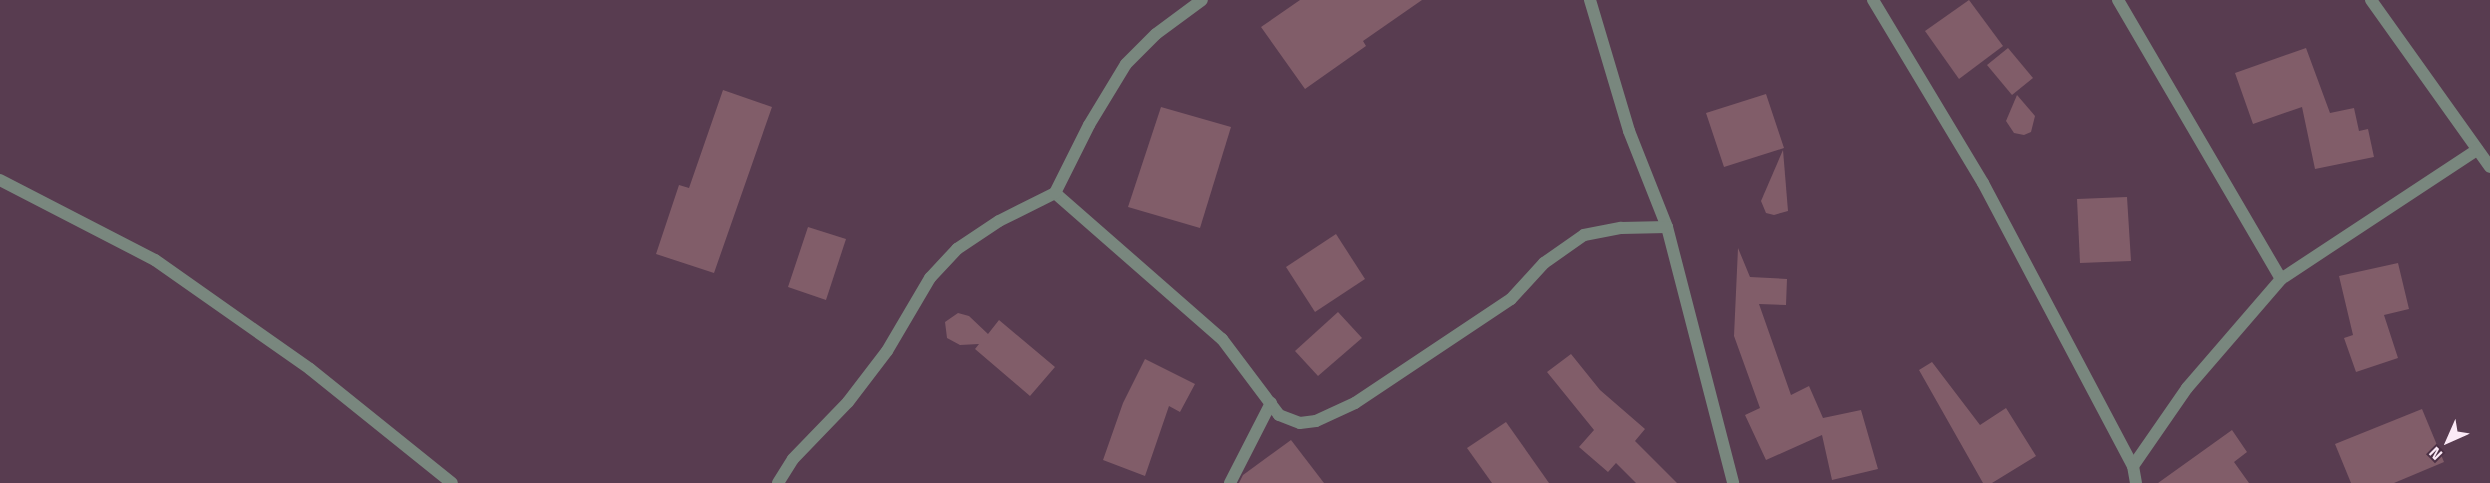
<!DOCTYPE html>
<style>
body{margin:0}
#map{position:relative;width:2490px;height:483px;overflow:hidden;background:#583c50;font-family:"Titillium Web",sans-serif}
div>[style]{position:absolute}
.building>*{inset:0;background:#815d69}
.street>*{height:12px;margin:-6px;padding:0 6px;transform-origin:6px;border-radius:6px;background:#79877e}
span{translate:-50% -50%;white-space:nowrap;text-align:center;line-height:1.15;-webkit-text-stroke:6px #4c3145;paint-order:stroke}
.north{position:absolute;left:2418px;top:411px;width:60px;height:60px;-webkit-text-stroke:4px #4c3145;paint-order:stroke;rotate:225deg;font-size:16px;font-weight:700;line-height:24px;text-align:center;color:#fbe9f6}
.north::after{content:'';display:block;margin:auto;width:21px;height:27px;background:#fbe9f6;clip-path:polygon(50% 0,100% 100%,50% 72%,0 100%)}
</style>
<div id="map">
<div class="building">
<i style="clip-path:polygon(1300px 0,1422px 0,1363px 41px,1366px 46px,1305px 89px,1261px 27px)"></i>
<i style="clip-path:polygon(1969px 0,2003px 46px,1959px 79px,1925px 31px)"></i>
<i style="clip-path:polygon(2008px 48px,2033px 78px,2012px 95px,1987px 65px)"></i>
<i style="clip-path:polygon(2306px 48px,2330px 113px,2354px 108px,2359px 131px,2368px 129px,2374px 157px,2315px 169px,2302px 107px,2253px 124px,2235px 73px)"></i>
<i style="clip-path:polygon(723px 90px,772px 107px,714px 273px,656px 254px,679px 185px,689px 188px)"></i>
<i style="clip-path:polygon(1766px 94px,1784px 148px,1724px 167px,1706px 113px)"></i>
<i style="clip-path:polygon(2017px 95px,2035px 116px,2031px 132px,2024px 135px,2014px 133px,2006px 121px)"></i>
<i style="clip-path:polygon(1161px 107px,1231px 127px,1200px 228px,1128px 207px)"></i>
<i style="clip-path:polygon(1783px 150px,1788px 211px,1774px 215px,1766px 213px,1761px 201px)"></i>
<i style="clip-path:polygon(2127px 197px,2131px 261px,2080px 263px,2077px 199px)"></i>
<i style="clip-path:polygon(808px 227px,846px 239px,826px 300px,788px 287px)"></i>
<i style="clip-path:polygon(1336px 234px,1365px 279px,1315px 312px,1286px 267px)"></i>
<i style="clip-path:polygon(1738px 248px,1750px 277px,1787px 279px,1786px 305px,1759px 304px,1791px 395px,1809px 386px,1823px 418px,1861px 410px,1878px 469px,1832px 480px,1822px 435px,1766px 460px,1745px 415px,1760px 408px,1734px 336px)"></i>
<i style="clip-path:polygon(2398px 263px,2409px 309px,2384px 315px,2398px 358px,2356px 372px,2344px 338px,2353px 335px,2339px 276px)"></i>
<i style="clip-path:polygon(1338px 312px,1362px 338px,1318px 376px,1295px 351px)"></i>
<i style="clip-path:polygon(958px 313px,969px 316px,988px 334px,999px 320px,1055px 367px,1030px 396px,975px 349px,979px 344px,960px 345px,947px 338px,945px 322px)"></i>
<i style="clip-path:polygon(1571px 354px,1600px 390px,1645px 429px,1635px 441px,1677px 483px,1636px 483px,1616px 463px,1608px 472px,1579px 447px,1594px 430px,1547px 372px)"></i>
<i style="clip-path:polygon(1145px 359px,1195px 384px,1180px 412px,1169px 406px,1145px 476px,1103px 460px,1123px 403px)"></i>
<i style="clip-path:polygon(1932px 362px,1980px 425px,2006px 408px,2036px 456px,1992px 483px,1983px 483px,1919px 370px)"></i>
<i style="clip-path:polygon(2422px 409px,2444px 462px,2394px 483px,2351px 483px,2335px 444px)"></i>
<i style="clip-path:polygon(1506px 422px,1549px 483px,1492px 483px,1467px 448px)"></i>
<i style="clip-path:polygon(2232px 430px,2247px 452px,2234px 462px,2249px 483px,2158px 483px)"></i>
<i style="clip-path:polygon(1291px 440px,1324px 483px,1239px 483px,1243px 475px)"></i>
</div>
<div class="street">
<i style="left:1590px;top:0;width:137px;rotate:73.4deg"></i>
<i style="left:1629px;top:131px;width:103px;rotate:68.4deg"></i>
<i style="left:1667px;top:227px;width:264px;rotate:75.5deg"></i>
<i style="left:1873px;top:0;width:214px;rotate:59deg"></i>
<i style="left:1983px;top:183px;width:320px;rotate:62.1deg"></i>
<i style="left:2133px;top:466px;width:17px;rotate:80deg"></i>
<i style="left:2118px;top:0;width:323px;rotate:59.7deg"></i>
<i style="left:2371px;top:0;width:205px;rotate:54.5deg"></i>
<i style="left:0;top:180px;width:174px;rotate:27.3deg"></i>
<i style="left:155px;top:260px;width:189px;rotate:35.1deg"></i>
<i style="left:310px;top:369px;width:182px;rotate:38.8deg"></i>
<i style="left:1055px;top:193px;width:222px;rotate:41.2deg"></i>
<i style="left:1222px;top:339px;width:95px;rotate:53.1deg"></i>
<i style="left:1279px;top:415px;width:22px;rotate:21deg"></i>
<i style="left:1300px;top:423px;width:16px;rotate:-7deg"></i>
<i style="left:1316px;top:421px;width:43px;rotate:-24.8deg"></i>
<i style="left:1355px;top:403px;width:187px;rotate:-33.7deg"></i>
<i style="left:1511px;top:299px;width:49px;rotate:-47.5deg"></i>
<i style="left:1544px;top:263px;width:49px;rotate:-35deg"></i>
<i style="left:1584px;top:235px;width:38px;rotate:-11deg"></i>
<i style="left:1621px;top:228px;width:46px;rotate:-1.2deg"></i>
<i style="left:2133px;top:466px;width:95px;rotate:-55.3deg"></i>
<i style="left:2187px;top:388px;width:144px;rotate:-49.2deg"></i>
<i style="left:2281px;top:279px;width:235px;rotate:-33.4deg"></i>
<i style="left:778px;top:483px;width:28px;rotate:-58deg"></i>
<i style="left:793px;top:459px;width:79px;rotate:-46deg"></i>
<i style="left:848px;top:402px;width:64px;rotate:-52.6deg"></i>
<i style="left:887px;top:351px;width:85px;rotate:-59.5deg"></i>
<i style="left:930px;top:278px;width:40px;rotate:-47deg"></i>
<i style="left:957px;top:249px;width:50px;rotate:-33.7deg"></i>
<i style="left:999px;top:221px;width:63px;rotate:-26.6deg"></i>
<i style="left:1055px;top:193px;width:76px;rotate:-63.4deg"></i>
<i style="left:1089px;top:125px;width:71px;rotate:-58.8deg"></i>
<i style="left:1126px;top:64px;width:42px;rotate:-45deg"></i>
<i style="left:1156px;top:34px;width:57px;rotate:-36.5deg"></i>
<i style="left:1230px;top:483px;width:90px;rotate:-62.9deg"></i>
</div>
<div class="north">N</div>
</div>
